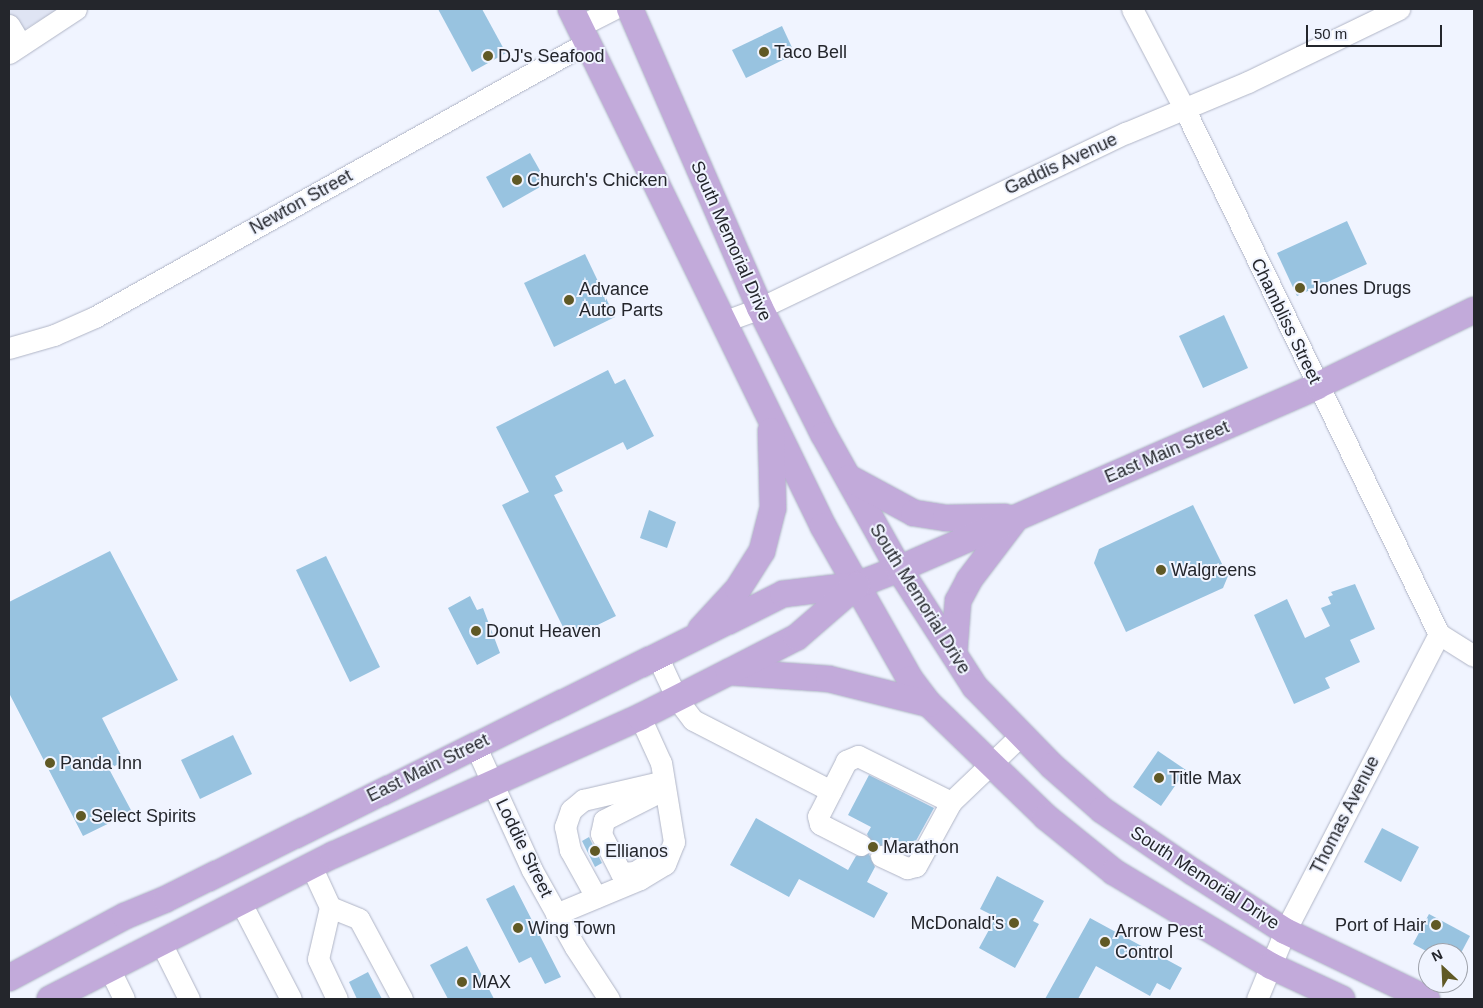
<!DOCTYPE html>
<style>
body{margin:0}
#map{position:relative;width:1483px;height:1008px;overflow:hidden;background:#f0f4ff;font-family:Helvetica,sans-serif}
div>[style]{position:absolute}
.built>*{inset:0;background:#dfe4f3}
.building>*{inset:0;background:#98c3e0}
.roads{filter:drop-shadow(0 0 1px #b0b5c6) drop-shadow(0 0 1px #b0b5c6)}
.minor>*{height:21px;margin:-10.5px;padding:0 10.5px;transform-origin:10.5px;border-radius:10.5px;background:#fff}
.major>*{height:26px;margin:-13px;padding:0 13px;transform-origin:13px;border-radius:13px;background:#c2aada}
.dots>*{width:14px;height:14px;translate:-50% -50%;box-sizing:border-box;border:2px solid #f0f4ff;border-radius:50%}
span{translate:-50% -50%;white-space:nowrap;text-align:center;line-height:1.15;-webkit-text-stroke:4px #f0f4ff;paint-order:stroke}
.poi-label{font-size:18px;color:#24262c}
.left{translate:0 -50%;text-align:left}
.right{translate:-100% -50%;text-align:right}
.street-label{font-size:18px;color:#24262c}
.frame{position:absolute;inset:0;border:10px solid #24262c;pointer-events:none}
.north{position:absolute;left:1418px;top:943px;width:50px;height:50px;box-sizing:border-box;background:#f0f4ff;border:1px solid #9ea2ab;border-radius:50%;rotate:335deg;font-size:14px;font-weight:700;line-height:20px;text-align:center;color:#24262c}
.north::after{content:'';display:block;margin:auto;width:18px;height:22px;background:#605925;clip-path:polygon(50% 0,100% 100%,50% 72%,0 100%)}
.scale{position:absolute;left:1306px;top:25px;width:136px;height:22px;box-sizing:border-box;border:2px solid #24262c;border-top:0;padding-left:6px;font-size:15px;line-height:18px;white-space:nowrap;color:#24262c;-webkit-text-stroke:4px #f0f4ff;paint-order:stroke}
</style>
<div id="map">
<div class="built">
<i style="clip-path:polygon(9px 9px,58px 9px,9px 39px)"></i>
</div>
<div class="building">
<i style="clip-path:polygon(438px 9px,482px 9px,506px 53px,472px 72px)"></i>
<i style="clip-path:polygon(782px 26px,795px 54px,746px 78px,732px 50px)"></i>
<i style="clip-path:polygon(530px 153px,547px 183px,503px 208px,486px 177px)"></i>
<i style="clip-path:polygon(1347px 221px,1367px 264px,1297px 296px,1277px 253px)"></i>
<i style="clip-path:polygon(585px 254px,615px 317px,554px 347px,524px 283px)"></i>
<i style="clip-path:polygon(1224px 315px,1248px 368px,1203px 388px,1179px 336px)"></i>
<i style="clip-path:polygon(608px 370px,615px 384px,625px 379px,654px 436px,627px 450px,623px 442px,555px 476px,563px 491px,554px 495px,616px 616px,569px 639px,502px 505px,529px 492px,496px 427px)"></i>
<i style="clip-path:polygon(1193px 505px,1228px 576px,1223px 588px,1126px 632px,1094px 563px,1099px 549px)"></i>
<i style="clip-path:polygon(649px 510px,676px 522px,667px 548px,640px 538px)"></i>
<i style="clip-path:polygon(110px 551px,178px 680px,102px 718px,124px 761px,109px 769px,132px 812px,83px 836px,9px 693px,9px 602px)"></i>
<i style="clip-path:polygon(326px 556px,380px 667px,350px 682px,296px 570px)"></i>
<i style="clip-path:polygon(1355px 584px,1375px 629px,1350px 640px,1360px 662px,1325px 678px,1330px 688px,1294px 704px,1254px 615px,1287px 599px,1305px 638px,1330px 626px,1321px 608px,1331px 604px,1328px 597px,1333px 595px,1331px 592px)"></i>
<i style="clip-path:polygon(470px 596px,477px 610px,483px 608px,500px 653px,477px 665px,448px 608px)"></i>
<i style="clip-path:polygon(233px 735px,252px 774px,200px 799px,181px 760px)"></i>
<i style="clip-path:polygon(1158px 751px,1186px 770px,1161px 806px,1133px 787px)"></i>
<i style="clip-path:polygon(869px 775px,934px 808px,912px 848px,891px 837px,886px 845px,873px 847px,867px 834px,871px 827px,848px 815px)"></i>
<i style="clip-path:polygon(756px 818px,848px 870px,856px 856px,869px 854px,875px 867px,867px 882px,888px 893px,874px 918px,799px 879px,789px 897px,730px 865px)"></i>
<i style="clip-path:polygon(1382px 828px,1419px 847px,1401px 882px,1364px 862px)"></i>
<i style="clip-path:polygon(589px 837px,602px 863px,595px 867px,582px 841px)"></i>
<i style="clip-path:polygon(997px 876px,1044px 901px,1033px 921px,1039px 924px,1015px 968px,979px 948px,996px 917px,980px 909px)"></i>
<i style="clip-path:polygon(514px 885px,561px 977px,545px 984px,531px 957px,519px 963px,486px 899px)"></i>
<i style="clip-path:polygon(1429px 914px,1470px 936px,1461px 953px,1430px 953px,1413px 944px)"></i>
<i style="clip-path:polygon(1090px 918px,1182px 968px,1170px 990px,1157px 983px,1150px 996px,1096px 966px,1078px 999px,1045px 999px)"></i>
<i style="clip-path:polygon(467px 946px,494px 999px,448px 999px,430px 965px)"></i>
<i style="clip-path:polygon(368px 972px,382px 999px,357px 999px,349px 982px)"></i>
</div>
<div class="roads">
<div class="minor">
<i style="left:1132px;top:9px;width:112px;rotate:62.3deg"></i>
<i style="left:1184px;top:108px;width:585px;rotate:64.14deg"></i>
<i style="left:9px;top:25px;width:23px;rotate:59deg"></i>
<i style="left:580px;top:26px;width:37px;rotate:-27deg"></i>
<i style="left:9px;top:53px;width:80px;rotate:-33.3deg"></i>
<i style="left:725px;top:321px;width:37px;rotate:-20deg"></i>
<i style="left:760px;top:308px;width:406px;rotate:-25.6deg"></i>
<i style="left:1126px;top:133px;width:132px;rotate:-22.7deg"></i>
<i style="left:1248px;top:82px;width:168px;rotate:-25.8deg"></i>
<i style="left:9px;top:348px;width:47px;rotate:-16.1deg"></i>
<i style="left:54px;top:335px;width:45px;rotate:-23.7deg"></i>
<i style="left:95px;top:317px;width:565px;rotate:-29.15deg"></i>
<i style="left:1439px;top:634px;width:41px;rotate:32.2deg"></i>
<i style="left:658px;top:658px;width:45px;rotate:65.1deg"></i>
<i style="left:677px;top:699px;width:26px;rotate:53deg"></i>
<i style="left:693px;top:720px;width:155px;rotate:27.2deg"></i>
<i style="left:831px;top:791px;width:34px;rotate:-63deg"></i>
<i style="left:846px;top:761px;width:13px;rotate:-23deg"></i>
<i style="left:858px;top:756px;width:104px;rotate:26.3deg"></i>
<i style="left:951px;top:802px;width:97px;rotate:-43.7deg"></i>
<i style="left:475px;top:745px;width:137px;rotate:65.5deg"></i>
<i style="left:532px;top:870px;width:88px;rotate:60.8deg"></i>
<i style="left:575px;top:947px;width:62px;rotate:56.8deg"></i>
<i style="left:831px;top:791px;width:28px;rotate:117deg"></i>
<i style="left:818px;top:816px;width:8px;rotate:76deg"></i>
<i style="left:820px;top:824px;width:46px;rotate:27.1deg"></i>
<i style="left:881px;top:856px;width:29px;rotate:25deg"></i>
<i style="left:907px;top:868px;width:9px;rotate:-13deg"></i>
<i style="left:916px;top:866px;width:73px;rotate:-61.3deg"></i>
<i style="left:646px;top:865px;width:13px;rotate:148deg"></i>
<i style="left:635px;top:872px;width:14px;rotate:176deg"></i>
<i style="left:621px;top:873px;width:44px;rotate:-117.1deg"></i>
<i style="left:601px;top:834px;width:14px;rotate:-78deg"></i>
<i style="left:604px;top:820px;width:68px;rotate:-26.9deg"></i>
<i style="left:311px;top:866px;width:45px;rotate:65.1deg"></i>
<i style="left:330px;top:907px;width:53px;rotate:103deg"></i>
<i style="left:318px;top:959px;width:44px;rotate:64.6deg"></i>
<i style="left:596px;top:897px;width:54px;rotate:-119deg"></i>
<i style="left:570px;top:850px;width:24px;rotate:-102deg"></i>
<i style="left:565px;top:827px;width:18px;rotate:-71deg"></i>
<i style="left:571px;top:810px;width:16px;rotate:-40deg"></i>
<i style="left:583px;top:800px;width:75px;rotate:-13.1deg"></i>
<i style="left:240px;top:901px;width:110px;rotate:62.5deg"></i>
<i style="left:330px;top:907px;width:31px;rotate:22deg"></i>
<i style="left:359px;top:919px;width:91px;rotate:61.7deg"></i>
<i style="left:556px;top:914px;width:91px;rotate:-22.6deg"></i>
<i style="left:640px;top:879px;width:29px;rotate:-31deg"></i>
<i style="left:665px;top:864px;width:24px;rotate:-68deg"></i>
<i style="left:674px;top:842px;width:80px;rotate:-99.3deg"></i>
<i style="left:661px;top:763px;width:51px;rotate:-114.5deg"></i>
<i style="left:160px;top:941px;width:65px;rotate:63.4deg"></i>
<i style="left:109px;top:968px;width:34px;rotate:64deg"></i>
<i style="left:1257px;top:999px;width:74px;rotate:-67.6deg"></i>
<i style="left:1285px;top:931px;width:335px;rotate:-62.6deg"></i>
</div>
<div class="major">
<i style="left:571px;top:9px;width:575px;rotate:64.01deg"></i>
<i style="left:823px;top:526px;width:176px;rotate:60.4deg"></i>
<i style="left:910px;top:679px;width:31px;rotate:53deg"></i>
<i style="left:929px;top:704px;width:163px;rotate:44deg"></i>
<i style="left:1046px;top:817px;width:87px;rotate:39deg"></i>
<i style="left:1114px;top:872px;width:183px;rotate:30.9deg"></i>
<i style="left:1271px;top:966px;width:78px;rotate:24.9deg"></i>
<i style="left:630px;top:9px;width:326px;rotate:66.5deg"></i>
<i style="left:760px;top:308px;width:142px;rotate:63.3deg"></i>
<i style="left:824px;top:435px;width:154px;rotate:60.8deg"></i>
<i style="left:899px;top:569px;width:140px;rotate:57.2deg"></i>
<i style="left:975px;top:687px;width:110px;rotate:45.7deg"></i>
<i style="left:1052px;top:766px;width:67px;rotate:41.3deg"></i>
<i style="left:1102px;top:810px;width:110px;rotate:34.3deg"></i>
<i style="left:1193px;top:872px;width:109px;rotate:32.7deg"></i>
<i style="left:1285px;top:931px;width:157px;rotate:25.6deg"></i>
<i style="left:849px;top:478px;width:74px;rotate:28.3deg"></i>
<i style="left:914px;top:513px;width:32px;rotate:9deg"></i>
<i style="left:946px;top:518px;width:59px;rotate:-1deg"></i>
<i style="left:701px;top:629px;width:54px;rotate:-47.2deg"></i>
<i style="left:738px;top:589px;width:45px;rotate:-57.7deg"></i>
<i style="left:762px;top:551px;width:44px;rotate:-75.7deg"></i>
<i style="left:773px;top:508px;width:77px;rotate:-91.5deg"></i>
<i style="left:954px;top:654px;width:53px;rotate:-85.7deg"></i>
<i style="left:958px;top:601px;width:24px;rotate:-62deg"></i>
<i style="left:969px;top:580px;width:78px;rotate:-52.8deg"></i>
<i style="left:730px;top:672px;width:99px;rotate:4deg"></i>
<i style="left:829px;top:679px;width:103px;rotate:14deg"></i>
<i style="left:9px;top:978px;width:132px;rotate:-28.1deg"></i>
<i style="left:125px;top:916px;width:44px;rotate:-22.5deg"></i>
<i style="left:166px;top:899px;width:688px;rotate:-26.3deg"></i>
<i style="left:783px;top:594px;width:75px;rotate:-6.9deg"></i>
<i style="left:857px;top:585px;width:45px;rotate:-20.9deg"></i>
<i style="left:899px;top:569px;width:456px;rotate:-23.6deg"></i>
<i style="left:1317px;top:386px;width:174px;rotate:-25.8deg"></i>
<i style="left:50px;top:999px;width:318px;rotate:-27deg"></i>
<i style="left:333px;top:855px;width:337px;rotate:-24.2deg"></i>
<i style="left:640px;top:717px;width:100px;rotate:-26.8deg"></i>
<i style="left:729px;top:672px;width:76px;rotate:-27.2deg"></i>
<i style="left:797px;top:637px;width:79px;rotate:-40.9deg"></i>
</div>
</div>
<div class="dots">
<i style="left:764px;top:52px;background:#605925"></i>
<i style="left:488px;top:56px;background:#605925"></i>
<i style="left:517px;top:180px;background:#605925"></i>
<i style="left:1300px;top:288px;background:#605925"></i>
<i style="left:569px;top:300px;background:#605925"></i>
<i style="left:1161px;top:570px;background:#605925"></i>
<i style="left:476px;top:631px;background:#605925"></i>
<i style="left:50px;top:763px;background:#605925"></i>
<i style="left:1159px;top:778px;background:#605925"></i>
<i style="left:81px;top:816px;background:#605925"></i>
<i style="left:873px;top:847px;background:#605925"></i>
<i style="left:595px;top:851px;background:#605925"></i>
<i style="left:1014px;top:923px;background:#605925"></i>
<i style="left:1436px;top:925px;background:#605925"></i>
<i style="left:518px;top:928px;background:#605925"></i>
<i style="left:1105px;top:942px;background:#605925"></i>
<i style="left:462px;top:982px;background:#605925"></i>
</div>
<div class="poi-label">
<span class="left" style="left:774px;top:52px">Taco Bell</span>
<span class="left" style="left:498px;top:56px">DJ's Seafood</span>
<span class="left" style="left:527px;top:180px">Church's Chicken</span>
<span class="left" style="left:1310px;top:288px">Jones Drugs</span>
<span class="left" style="left:579px;top:300px">Advance<br>Auto Parts</span>
<span class="left" style="left:1171px;top:570px">Walgreens</span>
<span class="left" style="left:486px;top:631px">Donut Heaven</span>
<span class="left" style="left:60px;top:763px">Panda Inn</span>
<span class="left" style="left:1169px;top:778px">Title Max</span>
<span class="left" style="left:91px;top:816px">Select Spirits</span>
<span class="left" style="left:883px;top:847px">Marathon</span>
<span class="left" style="left:605px;top:851px">Ellianos</span>
<span class="right" style="left:1004px;top:923px">McDonald's</span>
<span class="right" style="left:1426px;top:925px">Port of Hair</span>
<span class="left" style="left:528px;top:928px">Wing Town</span>
<span class="left" style="left:1115px;top:942px">Arrow Pest<br>Control</span>
<span class="left" style="left:472px;top:982px">MAX</span>
</div>
<div class="street-label">
<span style="left:1061px;top:164px;rotate:-25deg">Gaddis Avenue</span>
<span style="left:301px;top:202px;rotate:-29deg">Newton Street</span>
<span style="left:731px;top:241px;rotate:66deg">South Memorial Drive</span>
<span style="left:1286px;top:321px;rotate:64deg">Chambliss Street</span>
<span style="left:1167px;top:452px;rotate:-23deg">East Main Street</span>
<span style="left:920px;top:599px;rotate:58deg">South Memorial Drive</span>
<span style="left:428px;top:768px;rotate:-26deg">East Main Street</span>
<span style="left:1345px;top:815px;rotate:-63deg">Thomas Avenue</span>
<span style="left:524px;top:848px;rotate:64deg">Loddie Street</span>
<span style="left:1205px;top:878px;rotate:33deg">South Memorial Drive</span>
</div>
<div class="frame"></div>
<div class="north">N</div>
<div class="scale">50 m</div>
</div>
